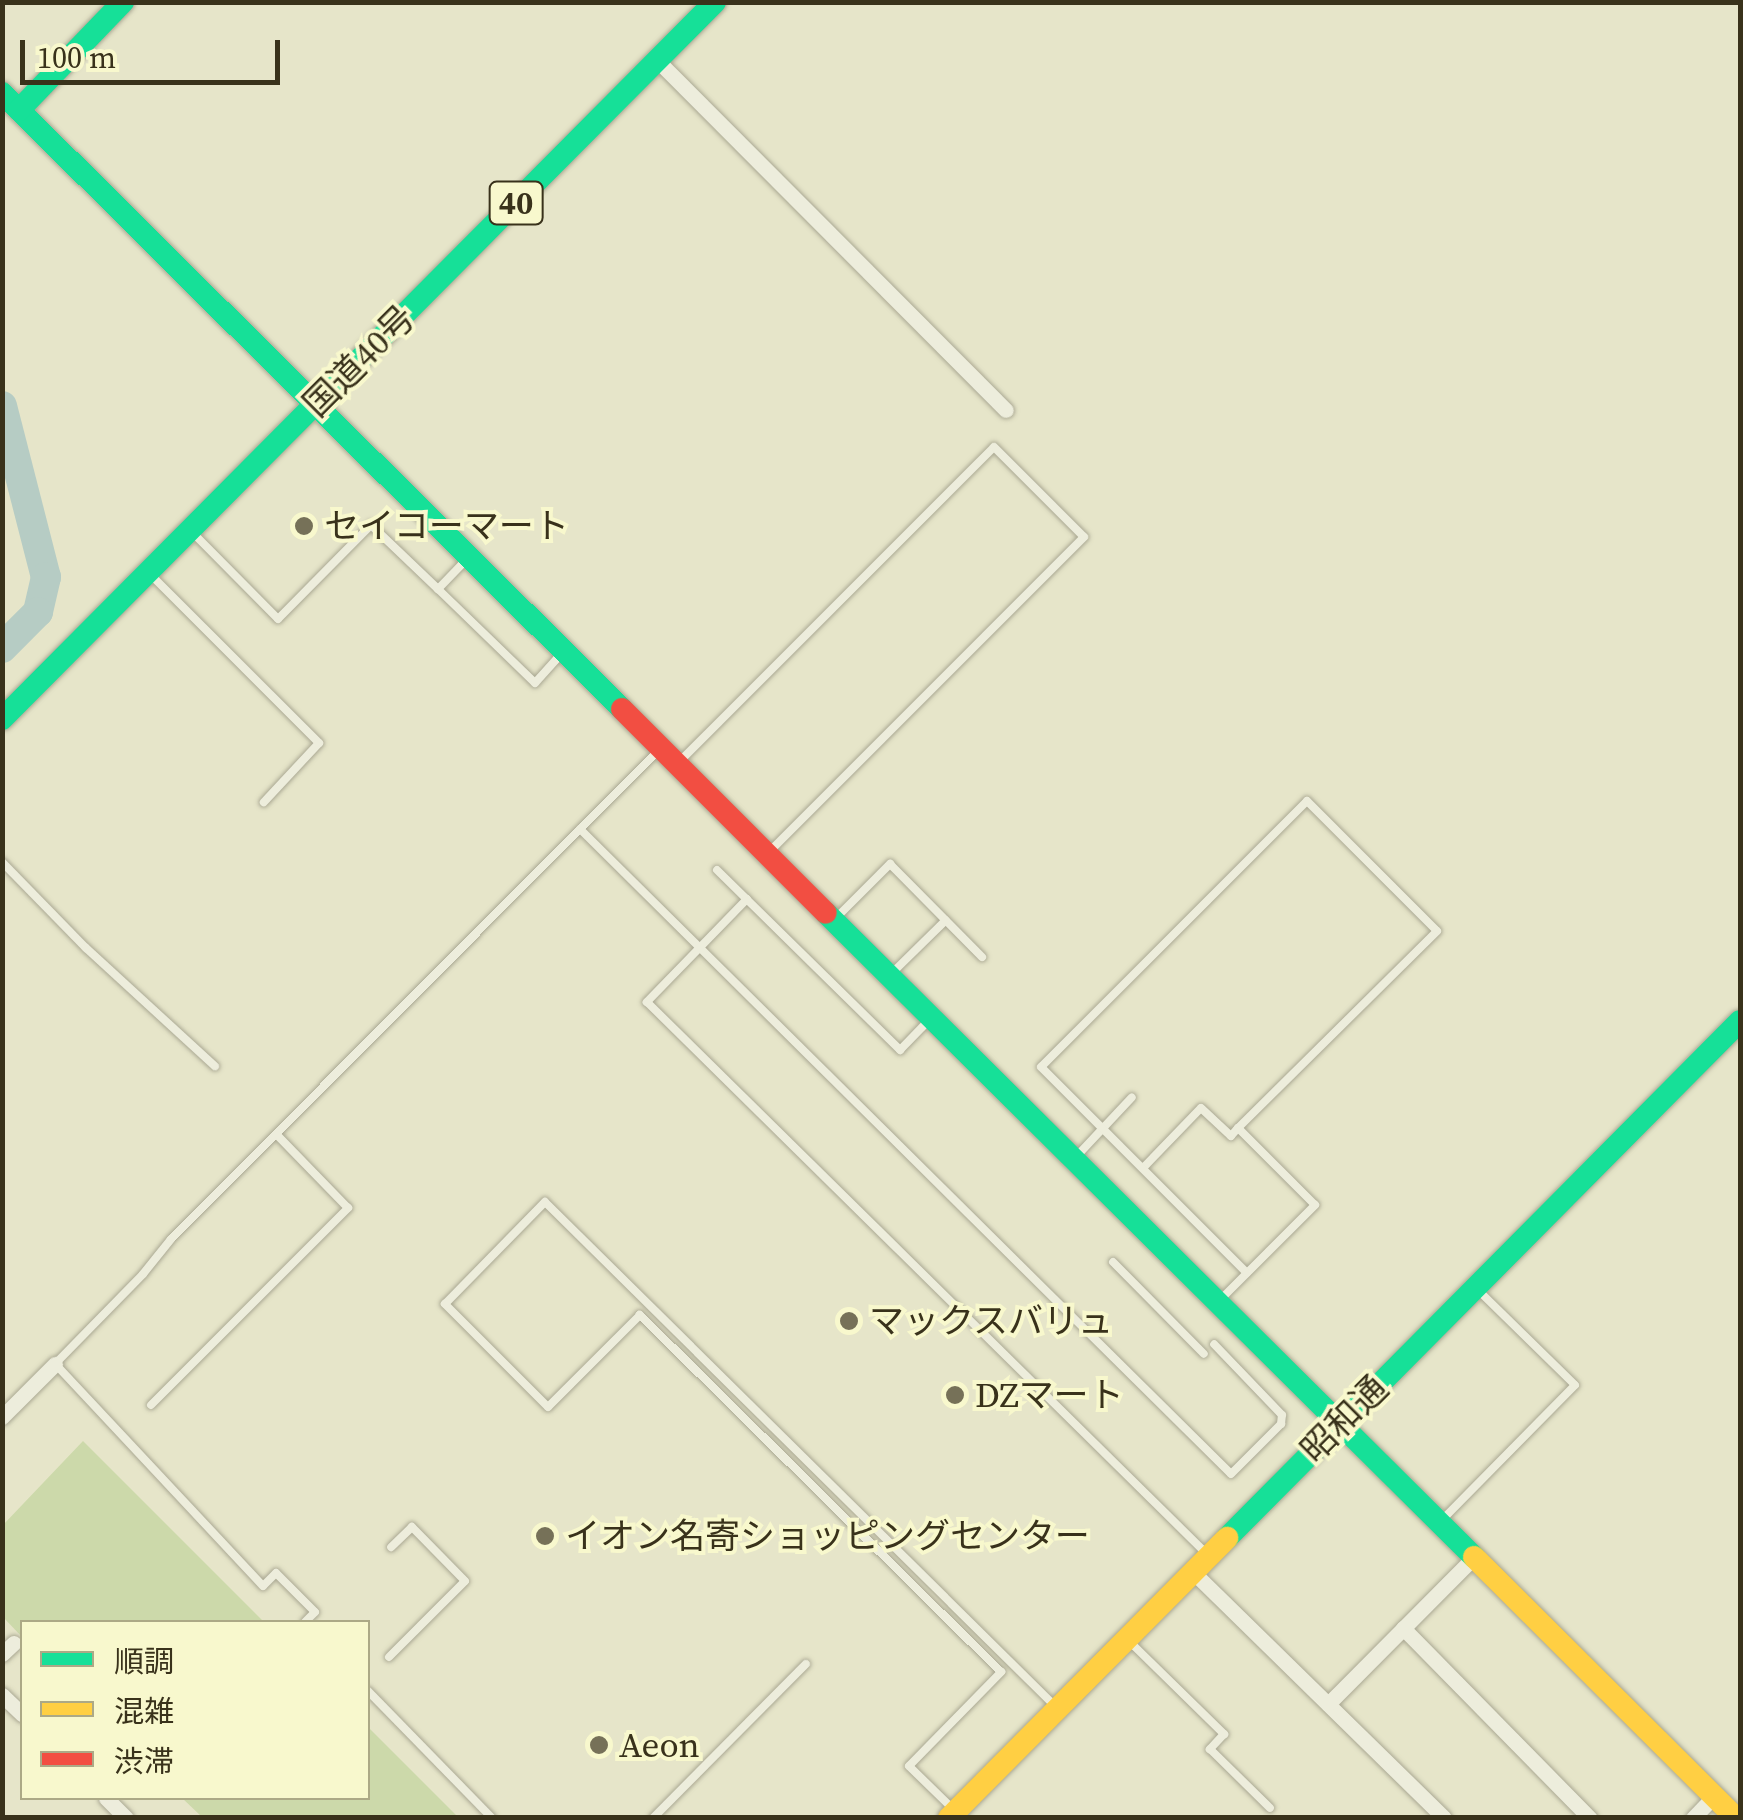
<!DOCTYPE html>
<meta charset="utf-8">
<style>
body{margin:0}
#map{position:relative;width:1743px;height:1820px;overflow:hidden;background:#e6e5c9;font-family:"Source Serif 4","Noto Sans JP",serif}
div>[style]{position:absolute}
.green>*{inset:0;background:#ccd9aa}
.river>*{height:30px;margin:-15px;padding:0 15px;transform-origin:15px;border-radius:15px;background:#b6ccc4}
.roads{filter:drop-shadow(0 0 2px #aaa893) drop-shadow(0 0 2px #aaa893)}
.lane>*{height:8px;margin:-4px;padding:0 4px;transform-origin:4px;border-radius:4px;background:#ededdc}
.street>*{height:15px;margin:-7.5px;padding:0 7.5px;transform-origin:7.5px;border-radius:7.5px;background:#ededdc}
.fast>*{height:22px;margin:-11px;padding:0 11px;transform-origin:11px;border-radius:11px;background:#16e098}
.slow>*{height:22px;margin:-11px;padding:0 11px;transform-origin:11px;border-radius:11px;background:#ffcf43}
.jam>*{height:22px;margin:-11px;padding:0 11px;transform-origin:11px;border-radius:11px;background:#f24e42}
.dots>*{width:28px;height:28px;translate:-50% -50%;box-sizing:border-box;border:5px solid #f8f8cd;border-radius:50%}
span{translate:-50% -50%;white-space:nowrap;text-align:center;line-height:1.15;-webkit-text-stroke:8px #f8f8cd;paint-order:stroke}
.shield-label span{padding:2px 8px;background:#f8f8cd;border:2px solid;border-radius:8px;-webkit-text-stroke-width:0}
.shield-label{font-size:32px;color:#39321b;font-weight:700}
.street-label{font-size:35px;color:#39321b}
.poi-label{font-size:35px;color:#39321b}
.left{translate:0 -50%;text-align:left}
.frame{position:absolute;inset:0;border:5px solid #39321b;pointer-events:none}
.legend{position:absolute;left:20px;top:1620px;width:350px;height:180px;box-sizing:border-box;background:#f8f8cd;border:2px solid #aca986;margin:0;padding:12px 18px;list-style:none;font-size:30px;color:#39321b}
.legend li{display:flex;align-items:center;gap:20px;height:50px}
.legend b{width:50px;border:2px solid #aca986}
.scale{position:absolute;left:20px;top:40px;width:260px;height:45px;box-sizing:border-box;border:5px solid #39321b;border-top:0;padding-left:12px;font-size:30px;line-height:35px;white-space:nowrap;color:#39321b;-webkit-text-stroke:8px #f8f8cd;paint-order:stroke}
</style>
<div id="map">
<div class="green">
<i style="clip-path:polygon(83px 1441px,264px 1622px,22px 1622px,22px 1637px,3px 1617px,3px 1525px)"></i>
<i style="clip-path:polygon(368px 1727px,458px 1817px,202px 1817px,182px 1798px,368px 1798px)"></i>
</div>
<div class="river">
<i style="left:2px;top:406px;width:177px;rotate:75.6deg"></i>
<i style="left:46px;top:577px;width:36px;rotate:103deg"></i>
<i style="left:38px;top:612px;width:51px;rotate:135deg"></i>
</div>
<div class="roads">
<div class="lane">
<i style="left:193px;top:533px;width:121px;rotate:45.3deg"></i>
<i style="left:278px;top:619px;width:132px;rotate:-45.3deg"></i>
<i style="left:371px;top:525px;width:93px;rotate:43.7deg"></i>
<i style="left:467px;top:559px;width:42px;rotate:134deg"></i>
<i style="left:438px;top:589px;width:135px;rotate:44.1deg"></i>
<i style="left:535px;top:683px;width:39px;rotate:-48deg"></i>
<i style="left:153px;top:577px;width:235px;rotate:45deg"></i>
<i style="left:319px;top:743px;width:81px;rotate:133deg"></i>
<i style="left:679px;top:762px;width:445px;rotate:-45deg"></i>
<i style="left:994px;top:447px;width:127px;rotate:45deg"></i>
<i style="left:1084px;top:537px;width:443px;rotate:135deg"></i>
<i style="left:580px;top:829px;width:916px;rotate:44.73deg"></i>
<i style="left:1231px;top:1474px;width:71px;rotate:-45deg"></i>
<i style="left:1281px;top:1424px;width:9px;rotate:-84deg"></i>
<i style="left:1282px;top:1415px;width:98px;rotate:-133.8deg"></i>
<i style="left:2px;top:862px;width:120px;rotate:45.7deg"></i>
<i style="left:86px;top:948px;width:175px;rotate:42.5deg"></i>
<i style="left:717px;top:870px;width:257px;rotate:44.5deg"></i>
<i style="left:900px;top:1050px;width:43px;rotate:-45.9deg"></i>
<i style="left:747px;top:899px;width:144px;rotate:134.2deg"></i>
<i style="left:647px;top:1002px;width:786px;rotate:44.59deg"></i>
<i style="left:838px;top:916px;width:74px;rotate:-45deg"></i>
<i style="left:890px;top:864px;width:131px;rotate:45.3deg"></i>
<i style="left:890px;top:975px;width:78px;rotate:-44.5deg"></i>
<i style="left:1075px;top:1158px;width:83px;rotate:-46.9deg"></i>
<i style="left:1143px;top:1168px;width:83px;rotate:-46deg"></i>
<i style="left:1201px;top:1108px;width:41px;rotate:43deg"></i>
<i style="left:1231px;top:1136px;width:11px;rotate:-49deg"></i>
<i style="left:1113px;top:1262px;width:129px;rotate:45.3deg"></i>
<i style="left:1219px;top:1301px;width:136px;rotate:-45deg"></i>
<i style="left:1315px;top:1205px;width:109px;rotate:-135deg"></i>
<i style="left:1238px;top:1128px;width:280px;rotate:-44.7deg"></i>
<i style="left:1437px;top:931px;width:184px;rotate:-135deg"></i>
<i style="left:1307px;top:801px;width:376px;rotate:135deg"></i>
<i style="left:1041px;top:1067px;width:291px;rotate:45deg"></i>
<i style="left:151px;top:1405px;width:279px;rotate:-45deg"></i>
<i style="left:348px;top:1208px;width:103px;rotate:-134.2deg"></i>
<i style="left:1440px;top:1522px;width:192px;rotate:-45.4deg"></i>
<i style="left:1575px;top:1385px;width:134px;rotate:-135.6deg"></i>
<i style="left:305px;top:1622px;width:14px;rotate:-45deg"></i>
<i style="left:315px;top:1612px;width:55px;rotate:-135deg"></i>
<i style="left:276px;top:1573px;width:18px;rotate:135deg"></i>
<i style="left:263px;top:1586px;width:304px;rotate:-133.1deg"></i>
<i style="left:55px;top:1364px;width:126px;rotate:-45.6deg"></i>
<i style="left:143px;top:1274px;width:45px;rotate:-51.3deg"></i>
<i style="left:171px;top:1239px;width:689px;rotate:-45.06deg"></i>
<i style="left:1130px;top:1642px;width:132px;rotate:44.4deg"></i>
<i style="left:1224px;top:1734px;width:21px;rotate:133deg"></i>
<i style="left:1210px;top:1749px;width:84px;rotate:44.5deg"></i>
<i style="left:389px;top:1657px;width:107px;rotate:-45deg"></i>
<i style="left:465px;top:1581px;width:76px;rotate:-134.5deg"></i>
<i style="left:412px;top:1527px;width:29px;rotate:136deg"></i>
<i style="left:368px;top:1691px;width:177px;rotate:45.7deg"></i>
<i style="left:952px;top:1808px;width:60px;rotate:-135.7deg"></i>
<i style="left:909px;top:1766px;width:132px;rotate:-45.6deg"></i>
<i style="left:1001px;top:1672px;width:508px;rotate:-135.32deg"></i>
<i style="left:640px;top:1315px;width:130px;rotate:135deg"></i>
<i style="left:548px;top:1407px;width:146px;rotate:-135deg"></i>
<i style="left:445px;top:1304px;width:143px;rotate:-45.6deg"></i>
<i style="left:545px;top:1202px;width:717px;rotate:44.66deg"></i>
<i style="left:653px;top:1818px;width:217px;rotate:-45.2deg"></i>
</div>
<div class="street">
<i style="left:657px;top:60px;width:494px;rotate:45.1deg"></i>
<i style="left:2px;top:1417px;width:75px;rotate:-45deg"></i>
<i style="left:1193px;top:1572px;width:351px;rotate:44.4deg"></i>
<i style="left:1403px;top:1628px;width:267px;rotate:45.5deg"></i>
<i style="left:2px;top:1654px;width:16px;rotate:-43deg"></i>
<i style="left:2px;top:1695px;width:28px;rotate:44deg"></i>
<i style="left:1328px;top:1704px;width:209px;rotate:-45.2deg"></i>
<i style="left:106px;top:1798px;width:28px;rotate:45deg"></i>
<i style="left:1693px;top:1818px;width:30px;rotate:-46deg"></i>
</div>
<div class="fast">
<i style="left:2px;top:93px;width:874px;rotate:44.81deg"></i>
<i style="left:19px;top:110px;width:150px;rotate:-46.1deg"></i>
<i style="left:2px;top:719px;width:1011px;rotate:-45.16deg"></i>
<i style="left:826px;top:913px;width:914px;rotate:44.82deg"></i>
<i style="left:1227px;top:1538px;width:728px;rotate:-45.22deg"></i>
</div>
<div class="slow">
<i style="left:1474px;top:1557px;width:370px;rotate:44.9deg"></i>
<i style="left:949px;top:1818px;width:395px;rotate:-45.2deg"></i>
</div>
<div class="jam">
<i style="left:622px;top:709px;width:288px;rotate:45deg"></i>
</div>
</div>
<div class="dots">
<i style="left:304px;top:526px;background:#767158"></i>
<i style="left:849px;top:1321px;background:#767158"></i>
<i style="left:955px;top:1395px;background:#767158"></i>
<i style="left:545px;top:1536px;background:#767158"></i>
<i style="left:599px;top:1745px;background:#767158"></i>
</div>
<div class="shield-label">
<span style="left:516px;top:203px">40</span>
</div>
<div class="street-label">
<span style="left:359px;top:361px;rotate:-45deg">国道40号</span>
<span style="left:1344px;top:1419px;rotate:-45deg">昭和通</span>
</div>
<div class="poi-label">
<span class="left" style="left:324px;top:526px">セイコーマート</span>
<span class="left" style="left:869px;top:1321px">マックスバリュ</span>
<span class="left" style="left:975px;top:1395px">DZマート</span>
<span class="left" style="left:565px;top:1536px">イオン名寄ショッピングセンター</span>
<span class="left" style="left:619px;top:1745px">Aeon</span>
</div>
<div class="frame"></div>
<ul class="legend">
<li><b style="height:12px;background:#16e098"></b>順調</li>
<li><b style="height:12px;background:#ffcf43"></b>混雑</li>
<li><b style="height:12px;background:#f24e42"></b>渋滞</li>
</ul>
<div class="scale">100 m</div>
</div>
